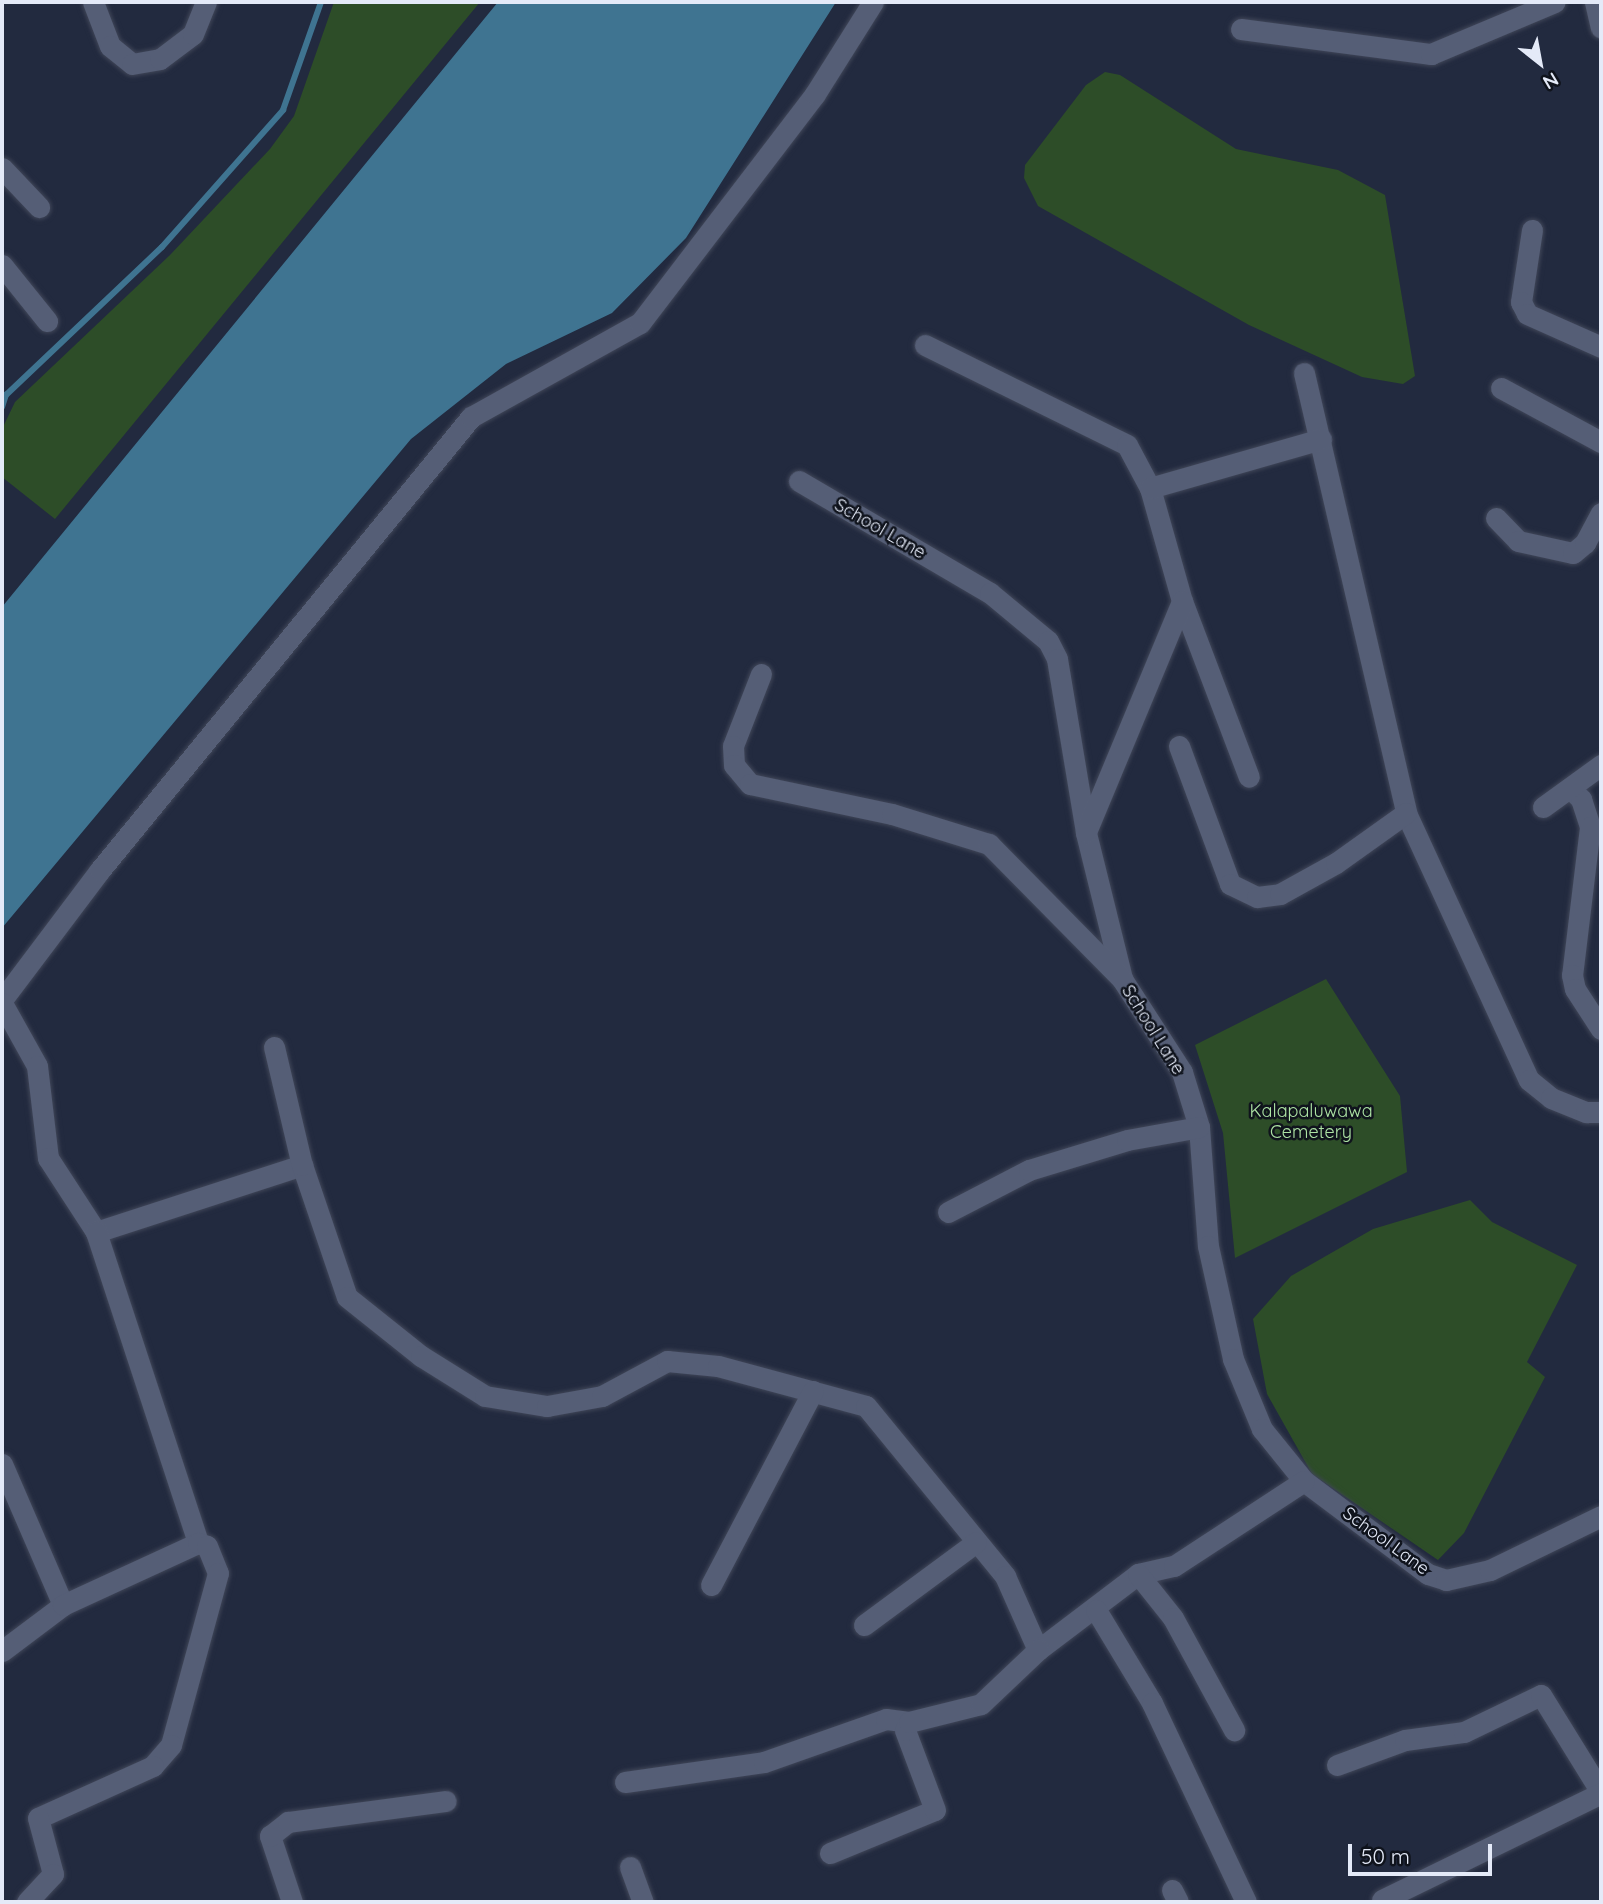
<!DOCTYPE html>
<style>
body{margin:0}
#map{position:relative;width:1603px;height:1904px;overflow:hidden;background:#222a3f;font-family:Quicksand,sans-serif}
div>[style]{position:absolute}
.green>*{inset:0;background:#2d4d28}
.water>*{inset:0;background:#3f7491}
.stream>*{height:6px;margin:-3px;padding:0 3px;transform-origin:3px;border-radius:3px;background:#3f7491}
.roads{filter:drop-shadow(0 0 2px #404658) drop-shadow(0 0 2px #404658)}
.minor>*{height:21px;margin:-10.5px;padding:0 10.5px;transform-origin:10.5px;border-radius:10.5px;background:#555e76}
span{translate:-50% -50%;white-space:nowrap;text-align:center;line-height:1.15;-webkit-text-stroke:5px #0f131c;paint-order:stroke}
.street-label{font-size:18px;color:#e4eaf8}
.park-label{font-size:18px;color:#ade3a4}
.frame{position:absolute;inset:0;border:4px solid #e4eaf8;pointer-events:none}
.north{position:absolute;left:1505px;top:28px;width:70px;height:70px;-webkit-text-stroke:5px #0f131c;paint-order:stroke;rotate:149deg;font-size:19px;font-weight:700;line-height:28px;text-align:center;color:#e4eaf8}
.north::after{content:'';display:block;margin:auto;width:24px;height:32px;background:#e4eaf8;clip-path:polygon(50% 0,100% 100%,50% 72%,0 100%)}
.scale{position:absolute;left:1348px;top:1844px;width:144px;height:32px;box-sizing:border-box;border:4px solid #e4eaf8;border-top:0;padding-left:9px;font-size:21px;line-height:24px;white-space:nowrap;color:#e4eaf8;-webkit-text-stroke:5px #0f131c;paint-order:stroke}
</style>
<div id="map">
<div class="green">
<i style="clip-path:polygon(334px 2px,480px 2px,55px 519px,2px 477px,2px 429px,15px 402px,170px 255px,270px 149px,294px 116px)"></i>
<i style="clip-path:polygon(1105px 72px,1120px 75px,1236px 149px,1338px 170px,1385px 195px,1415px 376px,1403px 384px,1362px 377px,1249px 325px,1038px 206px,1024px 178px,1025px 165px,1086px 85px)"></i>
<i style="clip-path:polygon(1326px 979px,1400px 1096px,1407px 1172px,1235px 1258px,1223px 1133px,1195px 1045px)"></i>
<i style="clip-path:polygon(1470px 1200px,1492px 1222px,1577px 1265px,1527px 1362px,1545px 1377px,1464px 1533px,1438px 1560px,1312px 1474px,1267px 1394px,1253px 1319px,1291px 1276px,1373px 1229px)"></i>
</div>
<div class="water">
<i style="clip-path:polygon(498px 2px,836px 2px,686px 238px,612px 313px,506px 364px,411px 439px,2px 928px,2px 607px)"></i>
</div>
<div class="stream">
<i style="left:2px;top:407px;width:13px;rotate:-72deg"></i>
<i style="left:6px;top:395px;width:215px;rotate:-43.5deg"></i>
<i style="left:162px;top:247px;width:183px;rotate:-48.5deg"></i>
<i style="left:283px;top:110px;width:114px;rotate:-70.6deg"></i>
</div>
<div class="roads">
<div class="minor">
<i style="left:93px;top:2px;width:47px;rotate:68.9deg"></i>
<i style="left:110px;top:46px;width:28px;rotate:39deg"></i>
<i style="left:132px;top:64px;width:28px;rotate:-10deg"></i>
<i style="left:160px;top:59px;width:41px;rotate:-37.1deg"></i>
<i style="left:193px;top:34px;width:35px;rotate:-68deg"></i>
<i style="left:1595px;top:2px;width:26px;rotate:77deg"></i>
<i style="left:1241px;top:29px;width:192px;rotate:7.5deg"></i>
<i style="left:1431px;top:54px;width:134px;rotate:-22.8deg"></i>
<i style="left:2px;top:168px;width:54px;rotate:46.5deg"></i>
<i style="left:1532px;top:230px;width:73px;rotate:98.7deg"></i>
<i style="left:1521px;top:302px;width:13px;rotate:63deg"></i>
<i style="left:1527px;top:314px;width:81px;rotate:24deg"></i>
<i style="left:2px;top:265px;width:72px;rotate:51.2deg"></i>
<i style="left:925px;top:345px;width:225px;rotate:26.3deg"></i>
<i style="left:1127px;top:445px;width:49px;rotate:61.9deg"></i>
<i style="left:1150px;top:488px;width:117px;rotate:74.2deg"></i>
<i style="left:1182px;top:601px;width:188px;rotate:69.2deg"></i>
<i style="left:1304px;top:373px;width:452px;rotate:76.9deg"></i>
<i style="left:1406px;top:813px;width:294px;rotate:65.3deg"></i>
<i style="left:1529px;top:1080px;width:28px;rotate:39deg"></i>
<i style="left:1551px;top:1098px;width:38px;rotate:22deg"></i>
<i style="left:1586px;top:1112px;width:15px"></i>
<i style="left:1501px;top:388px;width:114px;rotate:28.4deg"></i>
<i style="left:799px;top:481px;width:221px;rotate:30.4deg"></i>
<i style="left:990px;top:593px;width:75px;rotate:39.6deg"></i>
<i style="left:1048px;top:641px;width:20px;rotate:63deg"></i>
<i style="left:1057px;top:659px;width:176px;rotate:80.5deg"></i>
<i style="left:1086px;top:833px;width:150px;rotate:76.1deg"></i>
<i style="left:1122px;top:979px;width:111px;rotate:57.2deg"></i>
<i style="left:1182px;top:1072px;width:58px;rotate:72.8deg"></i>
<i style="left:1199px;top:1127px;width:119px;rotate:85.7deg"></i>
<i style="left:1208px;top:1246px;width:116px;rotate:77.5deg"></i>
<i style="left:1233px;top:1359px;width:76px;rotate:67.5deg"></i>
<i style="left:1262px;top:1429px;width:67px;rotate:51.1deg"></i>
<i style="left:1304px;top:1481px;width:155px;rotate:36.9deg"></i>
<i style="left:1428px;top:1574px;width:19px;rotate:18deg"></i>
<i style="left:1446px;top:1580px;width:45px;rotate:-12.8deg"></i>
<i style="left:1490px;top:1570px;width:123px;rotate:-25.9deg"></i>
<i style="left:1150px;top:488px;width:178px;rotate:-16deg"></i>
<i style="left:1496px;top:518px;width:32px;rotate:46deg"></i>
<i style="left:1518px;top:541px;width:56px;rotate:12.3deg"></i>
<i style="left:1573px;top:553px;width:16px;rotate:-40deg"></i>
<i style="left:1585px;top:543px;width:34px;rotate:-62deg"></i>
<i style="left:761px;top:674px;width:77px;rotate:111.3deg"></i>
<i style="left:733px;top:746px;width:19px;rotate:87deg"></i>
<i style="left:734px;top:765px;width:25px;rotate:50deg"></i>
<i style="left:750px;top:784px;width:145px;rotate:11.9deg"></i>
<i style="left:892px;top:814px;width:102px;rotate:17.2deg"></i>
<i style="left:989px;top:844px;width:190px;rotate:45.4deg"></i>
<i style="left:1179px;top:746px;width:147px;rotate:69.7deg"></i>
<i style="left:1230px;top:884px;width:30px;rotate:26deg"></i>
<i style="left:1257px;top:897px;width:23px;rotate:-7deg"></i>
<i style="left:1280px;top:894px;width:64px;rotate:-29deg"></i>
<i style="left:1336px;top:863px;width:86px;rotate:-35.5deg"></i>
<i style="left:1570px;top:788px;width:16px;rotate:45deg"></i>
<i style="left:1581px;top:799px;width:29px;rotate:72deg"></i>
<i style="left:1590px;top:827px;width:149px;rotate:96.9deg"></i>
<i style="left:1572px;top:975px;width:14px;rotate:78deg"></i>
<i style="left:1575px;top:989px;width:48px;rotate:57deg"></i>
<i style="left:1543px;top:807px;width:72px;rotate:-35.9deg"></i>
<i style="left:1086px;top:832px;width:250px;rotate:-67.4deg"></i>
<i style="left:2px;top:1000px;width:163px;rotate:-53deg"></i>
<i style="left:100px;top:870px;width:586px;rotate:-50.68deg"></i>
<i style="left:471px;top:417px;width:193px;rotate:-29.1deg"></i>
<i style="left:640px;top:323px;width:288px;rotate:-52.6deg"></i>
<i style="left:815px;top:94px;width:109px;rotate:-57.8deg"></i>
<i style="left:2px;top:1003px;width:72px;rotate:60.9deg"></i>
<i style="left:37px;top:1066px;width:93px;rotate:83.2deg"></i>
<i style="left:48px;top:1158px;width:88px;rotate:57deg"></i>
<i style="left:96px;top:1232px;width:217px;rotate:-18deg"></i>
<i style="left:302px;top:1165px;width:139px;rotate:71.2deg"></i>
<i style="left:347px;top:1297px;width:95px;rotate:38.6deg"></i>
<i style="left:421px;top:1356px;width:75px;rotate:32deg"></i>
<i style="left:485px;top:1396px;width:63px;rotate:9.2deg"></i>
<i style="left:547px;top:1406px;width:56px;rotate:-10.3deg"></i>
<i style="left:602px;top:1396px;width:74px;rotate:-28.3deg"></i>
<i style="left:667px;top:1361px;width:51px;rotate:5.6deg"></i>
<i style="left:718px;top:1366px;width:153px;rotate:15.1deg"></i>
<i style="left:866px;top:1406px;width:220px;rotate:50.7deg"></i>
<i style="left:1005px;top:1576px;width:81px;rotate:66deg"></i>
<i style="left:1038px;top:1650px;width:126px;rotate:-37.2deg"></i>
<i style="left:1138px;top:1574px;width:37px;rotate:-13deg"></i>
<i style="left:1174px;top:1566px;width:155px;rotate:-33.2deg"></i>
<i style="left:274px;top:1047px;width:121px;rotate:76.7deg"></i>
<i style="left:948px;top:1212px;width:91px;rotate:-27.4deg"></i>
<i style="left:1029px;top:1170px;width:102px;rotate:-17deg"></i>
<i style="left:1127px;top:1140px;width:73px;rotate:-10.2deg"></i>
<i style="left:96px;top:1232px;width:327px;rotate:71.8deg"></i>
<i style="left:2px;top:1464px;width:154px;rotate:66.6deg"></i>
<i style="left:1138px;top:1574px;width:56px;rotate:51.5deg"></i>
<i style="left:1173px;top:1618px;width:128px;rotate:61.4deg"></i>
<i style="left:711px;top:1585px;width:219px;rotate:-62.3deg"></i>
<i style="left:1096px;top:1610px;width:109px;rotate:58.9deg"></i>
<i style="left:1152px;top:1703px;width:220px;rotate:64.7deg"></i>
<i style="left:864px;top:1625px;width:139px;rotate:-36.5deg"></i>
<i style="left:2px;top:1651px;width:76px;rotate:-37deg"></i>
<i style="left:63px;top:1605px;width:149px;rotate:-24.7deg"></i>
<i style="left:198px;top:1543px;width:9px;rotate:18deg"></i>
<i style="left:207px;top:1546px;width:29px;rotate:68deg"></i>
<i style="left:218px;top:1573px;width:178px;rotate:105.3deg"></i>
<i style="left:171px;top:1745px;width:28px;rotate:131deg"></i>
<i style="left:153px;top:1766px;width:126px;rotate:155.7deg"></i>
<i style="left:38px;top:1818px;width:58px;rotate:75deg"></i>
<i style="left:53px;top:1874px;width:38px;rotate:133deg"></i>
<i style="left:1337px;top:1765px;width:72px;rotate:-20.2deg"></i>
<i style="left:1405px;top:1740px;width:60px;rotate:-7.7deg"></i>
<i style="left:1464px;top:1732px;width:85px;rotate:-25.7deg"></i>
<i style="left:1541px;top:1695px;width:114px;rotate:58.3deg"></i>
<i style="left:625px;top:1782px;width:140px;rotate:-8.2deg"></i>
<i style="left:764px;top:1762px;width:129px;rotate:-19.4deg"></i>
<i style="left:886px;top:1719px;width:23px;rotate:7deg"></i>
<i style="left:830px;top:1853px;width:113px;rotate:-22.3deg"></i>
<i style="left:935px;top:1810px;width:85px;rotate:-110.6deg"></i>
<i style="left:905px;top:1730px;width:9px;rotate:-63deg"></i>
<i style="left:909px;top:1722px;width:74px;rotate:-14deg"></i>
<i style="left:981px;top:1704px;width:79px;rotate:-43.5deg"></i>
<i style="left:630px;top:1867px;width:37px;rotate:70deg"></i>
<i style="left:1172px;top:1890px;width:13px;rotate:63deg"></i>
<i style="left:1382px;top:1900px;width:244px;rotate:-26deg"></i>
<i style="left:292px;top:1902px;width:70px;rotate:-108.4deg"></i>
<i style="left:270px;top:1836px;width:23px;rotate:-38deg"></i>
<i style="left:288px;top:1822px;width:159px;rotate:-7.6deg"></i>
</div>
</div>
<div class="street-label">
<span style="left:880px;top:529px;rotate:30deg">School Lane</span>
<span style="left:1153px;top:1030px;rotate:58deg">School Lane</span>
<span style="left:1386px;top:1541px;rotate:36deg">School Lane</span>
</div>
<div class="park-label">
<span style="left:1311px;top:1122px">Kalapaluwawa<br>Cemetery</span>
</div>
<div class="frame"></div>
<div class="north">N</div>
<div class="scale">50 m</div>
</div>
